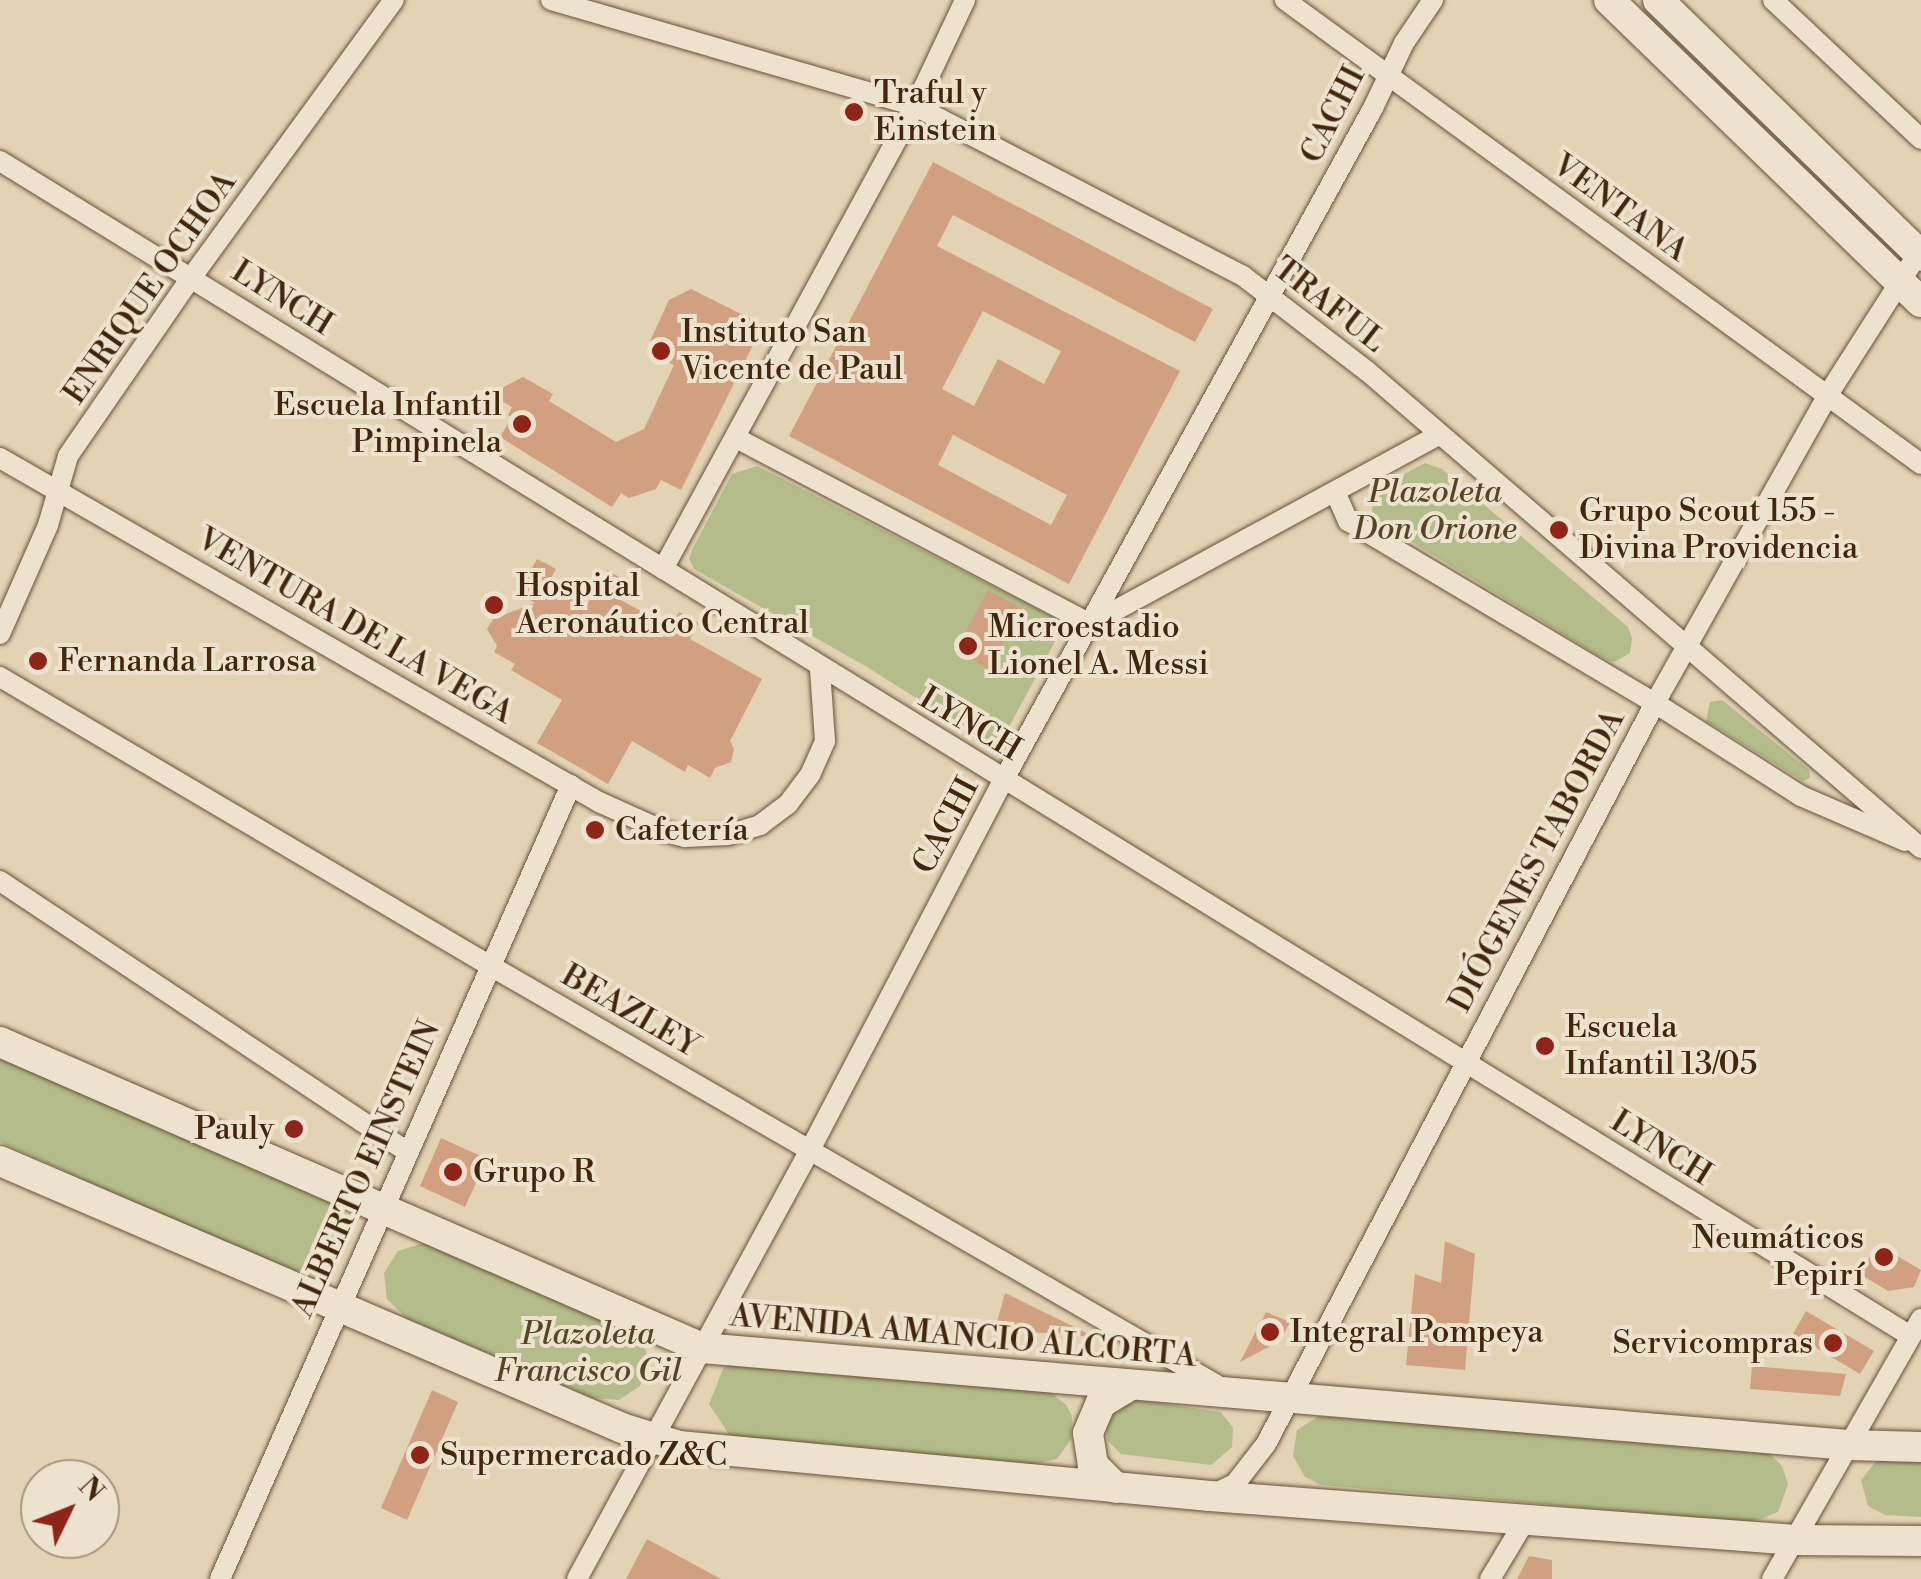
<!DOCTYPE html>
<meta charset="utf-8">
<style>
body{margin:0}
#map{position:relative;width:1921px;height:1579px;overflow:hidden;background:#e1d3b4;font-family:"Libre Bodoni",serif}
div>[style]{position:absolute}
.green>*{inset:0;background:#b4bc8b}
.building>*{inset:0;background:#d1a081}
.roads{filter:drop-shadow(0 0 2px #685238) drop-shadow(0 0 2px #685238)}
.minor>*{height:20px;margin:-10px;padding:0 10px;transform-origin:10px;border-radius:10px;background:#ece2ce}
.secondary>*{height:30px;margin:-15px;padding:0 15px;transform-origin:15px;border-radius:15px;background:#ece2ce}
.dots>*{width:28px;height:28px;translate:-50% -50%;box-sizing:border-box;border:5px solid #ece2ce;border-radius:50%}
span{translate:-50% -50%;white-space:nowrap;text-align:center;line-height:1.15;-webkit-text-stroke:8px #ece2ce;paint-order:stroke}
.poi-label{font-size:32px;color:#40270e}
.left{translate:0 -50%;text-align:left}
.right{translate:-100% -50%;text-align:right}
.street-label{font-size:32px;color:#40270e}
.park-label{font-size:32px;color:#574527;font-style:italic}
.north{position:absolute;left:20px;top:1459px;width:100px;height:100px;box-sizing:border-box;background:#ece2ce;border:2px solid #a79781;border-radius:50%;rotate:47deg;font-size:28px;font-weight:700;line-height:40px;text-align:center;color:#40270e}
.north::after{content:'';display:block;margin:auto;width:35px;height:45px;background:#8f2418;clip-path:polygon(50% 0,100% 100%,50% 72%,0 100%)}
</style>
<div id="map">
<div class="green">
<i style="clip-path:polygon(1425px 463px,1442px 469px,1628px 627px,1632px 639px,1630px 653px,1614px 662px,1604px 659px,1379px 522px,1372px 512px,1373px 499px,1382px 486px)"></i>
<i style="clip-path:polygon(757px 466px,1065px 623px,997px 749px,867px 667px,694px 569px,689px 559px,692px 550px,732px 474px)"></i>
<i style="clip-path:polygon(1722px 700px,1809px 770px,1810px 778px,1803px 781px,1706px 721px,1710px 702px)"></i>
<i style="clip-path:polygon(0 1054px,329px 1200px,335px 1223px,331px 1245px,314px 1267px,298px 1271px,277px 1266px,0 1142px)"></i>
<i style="clip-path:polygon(424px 1243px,633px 1331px,646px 1351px,648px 1363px,640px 1386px,619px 1400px,592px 1398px,406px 1318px,387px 1299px,384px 1273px,398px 1251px)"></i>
<i style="clip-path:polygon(732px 1362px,1048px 1390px,1066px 1405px,1072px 1416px,1071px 1439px,1057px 1459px,1031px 1465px,730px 1436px,709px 1404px,723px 1369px)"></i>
<i style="clip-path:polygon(1132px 1399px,1221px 1412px,1233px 1428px,1232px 1447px,1211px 1465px,1121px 1454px,1108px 1441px,1106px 1423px,1109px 1414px)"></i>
<i style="clip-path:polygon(1319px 1416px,1756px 1449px,1769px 1453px,1782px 1466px,1788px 1484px,1778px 1512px,1752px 1522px,1321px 1485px,1305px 1477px,1293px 1456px,1297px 1430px)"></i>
<i style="clip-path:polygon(1877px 1460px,1921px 1460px,1921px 1517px,1885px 1515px,1868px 1506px,1861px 1480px)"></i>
</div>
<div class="building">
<i style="clip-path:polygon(evenodd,933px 162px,1213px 309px,1195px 342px,953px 215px,937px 246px,1180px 371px,1069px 584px,789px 436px,933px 162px,983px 311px,1061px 351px,1044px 384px,998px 359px,974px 406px,942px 389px,983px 311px,933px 162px,953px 435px,1067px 495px,1051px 525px,938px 465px,953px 435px)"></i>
<i style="clip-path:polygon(691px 289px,763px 325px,681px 490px,661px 480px,656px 489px,629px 498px,621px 493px,612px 507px,500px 437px,512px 417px,508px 415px,512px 407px,490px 394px,523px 377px,553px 394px,549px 401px,616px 442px,644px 429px,674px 365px,669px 363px,674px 352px,650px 341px,669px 300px)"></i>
<i style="clip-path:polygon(537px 559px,556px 569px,547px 585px,586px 607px,607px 570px,628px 582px,619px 599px,670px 627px,679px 612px,699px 623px,690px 639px,762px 679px,730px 741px,734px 749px,731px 762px,715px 768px,710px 778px,688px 765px,685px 772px,632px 741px,608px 784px,537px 743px,562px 700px,511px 670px,515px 664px,494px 652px,497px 646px,487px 629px,493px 619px,535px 603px,518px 593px)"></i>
<i style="clip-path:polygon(988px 590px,1022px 609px,989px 669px,955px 651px)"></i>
<i style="clip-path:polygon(441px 1138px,487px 1159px,465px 1207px,420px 1186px)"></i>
<i style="clip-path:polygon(1445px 1241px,1475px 1254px,1465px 1370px,1406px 1365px,1415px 1274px,1441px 1283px)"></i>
<i style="clip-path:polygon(1877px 1244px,1921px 1270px,1914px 1287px,1888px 1291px,1860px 1274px)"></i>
<i style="clip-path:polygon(1005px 1293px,1093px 1336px,1093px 1337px,995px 1329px)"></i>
<i style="clip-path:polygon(1806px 1311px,1874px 1351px,1860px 1374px,1793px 1334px)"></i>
<i style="clip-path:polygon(1266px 1312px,1290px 1322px,1280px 1341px,1240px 1362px)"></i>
<i style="clip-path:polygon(1752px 1366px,1846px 1374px,1840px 1396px,1750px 1389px)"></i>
<i style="clip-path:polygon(432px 1390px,458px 1402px,407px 1520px,381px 1508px)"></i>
<i style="clip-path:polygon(647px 1539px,721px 1579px,626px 1579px)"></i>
<i style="clip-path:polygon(1529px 1556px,1552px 1560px,1552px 1579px,1517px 1579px)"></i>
</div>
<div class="roads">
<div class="minor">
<i style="left:551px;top:0;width:379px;rotate:16.2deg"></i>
<i style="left:915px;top:106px;width:369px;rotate:27.4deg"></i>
<i style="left:1243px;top:276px;width:156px;rotate:37.5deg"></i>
<i style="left:1367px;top:371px;width:731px;rotate:40.73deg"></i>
<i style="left:1285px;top:0;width:787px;rotate:36.11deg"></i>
<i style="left:1773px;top:0;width:203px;rotate:43.2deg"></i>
<i style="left:0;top:161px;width:2243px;rotate:31.59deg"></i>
<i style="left:738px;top:439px;width:399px;rotate:27.7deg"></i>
<i style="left:0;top:458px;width:691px;rotate:29.87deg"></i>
<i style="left:599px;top:802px;width:73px;rotate:24.1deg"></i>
<i style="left:666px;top:832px;width:20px;rotate:15deg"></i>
<i style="left:685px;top:837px;width:43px;rotate:-2.7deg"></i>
<i style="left:728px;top:835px;width:34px;rotate:-17deg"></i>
<i style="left:760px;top:825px;width:35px;rotate:-37deg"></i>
<i style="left:788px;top:804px;width:36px;rotate:-53deg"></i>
<i style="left:810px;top:775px;width:37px;rotate:-66deg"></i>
<i style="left:825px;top:741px;width:72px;rotate:-94deg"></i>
<i style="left:1336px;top:494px;width:30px;rotate:66deg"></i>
<i style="left:1348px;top:521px;width:357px;rotate:30.7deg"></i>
<i style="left:1655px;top:703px;width:173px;rotate:32.5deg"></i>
<i style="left:1801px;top:796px;width:113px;rotate:23.4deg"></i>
<i style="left:663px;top:569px;width:527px;rotate:-61.44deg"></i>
<i style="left:915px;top:106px;width:117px;rotate:-64.7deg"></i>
<i style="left:1094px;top:622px;width:392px;rotate:-28.5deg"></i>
<i style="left:0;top:634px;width:119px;rotate:-66.2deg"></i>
<i style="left:48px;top:525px;width:72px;rotate:-73.8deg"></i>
<i style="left:68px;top:456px;width:216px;rotate:-55.4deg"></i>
<i style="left:191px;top:278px;width:344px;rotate:-53.9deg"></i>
<i style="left:0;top:677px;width:568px;rotate:30.5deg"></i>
<i style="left:489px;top:965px;width:846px;rotate:29.99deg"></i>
<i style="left:0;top:881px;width:488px;rotate:33.6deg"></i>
<i style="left:1212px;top:1495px;width:25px;rotate:-26deg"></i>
<i style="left:1235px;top:1484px;width:51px;rotate:-52.2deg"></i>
<i style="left:1266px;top:1444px;width:837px;rotate:-62.3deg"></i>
<i style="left:1655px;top:703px;width:352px;rotate:-60.7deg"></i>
<i style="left:1827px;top:396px;width:174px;rotate:-57.4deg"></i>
<i style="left:220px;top:1579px;width:868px;rotate:-66.15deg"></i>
<i style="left:577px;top:1579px;width:490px;rotate:-61.5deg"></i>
<i style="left:811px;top:1148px;width:416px;rotate:-62.4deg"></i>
<i style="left:1004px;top:779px;width:766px;rotate:-61.19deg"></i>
<i style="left:1373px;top:108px;width:72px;rotate:-64.5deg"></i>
<i style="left:1404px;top:43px;width:52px;rotate:-56deg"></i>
<i style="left:1490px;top:1579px;width:70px;rotate:-59deg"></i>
<i style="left:1772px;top:1579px;width:300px;rotate:-60.2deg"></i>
</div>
<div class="secondary">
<i style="left:1609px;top:0;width:434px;rotate:44.1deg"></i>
<i style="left:1658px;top:0;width:367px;rotate:44.2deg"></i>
<i style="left:0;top:1042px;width:766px;rotate:23.55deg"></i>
<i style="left:702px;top:1348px;width:1150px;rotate:4.84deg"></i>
<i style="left:1848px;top:1445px;width:73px;rotate:1.6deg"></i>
<i style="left:0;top:1161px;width:677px;rotate:23.23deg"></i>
<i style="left:622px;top:1428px;width:60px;rotate:17.5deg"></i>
<i style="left:679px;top:1446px;width:533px;rotate:5.38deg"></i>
<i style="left:1210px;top:1496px;width:587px;rotate:4.3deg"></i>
<i style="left:1795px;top:1540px;width:126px;rotate:0.5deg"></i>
<i style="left:1116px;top:1488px;width:33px;rotate:-135deg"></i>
<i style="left:1093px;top:1465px;width:32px;rotate:-99deg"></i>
<i style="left:1088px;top:1433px;width:33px;rotate:-67deg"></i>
<i style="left:1101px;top:1403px;width:33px;rotate:-31deg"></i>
</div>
</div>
<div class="dots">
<i style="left:854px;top:112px;background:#8f2418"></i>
<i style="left:661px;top:351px;background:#8f2418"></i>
<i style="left:522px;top:424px;background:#8f2418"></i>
<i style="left:1559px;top:530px;background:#8f2418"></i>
<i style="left:494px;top:605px;background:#8f2418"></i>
<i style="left:968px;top:646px;background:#8f2418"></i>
<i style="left:38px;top:661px;background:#8f2418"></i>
<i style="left:595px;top:830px;background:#8f2418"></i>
<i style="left:1545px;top:1046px;background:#8f2418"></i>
<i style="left:294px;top:1129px;background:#8f2418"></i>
<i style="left:453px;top:1172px;background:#8f2418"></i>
<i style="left:1884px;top:1257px;background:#8f2418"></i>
<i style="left:1270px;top:1332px;background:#8f2418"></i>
<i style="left:1833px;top:1343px;background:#8f2418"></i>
<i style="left:420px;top:1455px;background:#8f2418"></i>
</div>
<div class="poi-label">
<span class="left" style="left:874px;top:112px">Traful y<br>Einstein</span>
<span class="left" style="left:681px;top:351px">Instituto San<br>Vicente de Paul</span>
<span class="right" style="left:502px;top:424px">Escuela Infantil<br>Pimpinela</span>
<span class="left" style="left:1579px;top:530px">Grupo Scout 155 -<br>Divina Providencia</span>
<span class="left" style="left:516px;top:605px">Hospital<br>Aeronáutico Central</span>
<span class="left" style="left:988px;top:646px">Microestadio<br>Lionel A. Messi</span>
<span class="left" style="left:58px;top:661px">Fernanda Larrosa</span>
<span class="left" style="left:615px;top:830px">Cafetería</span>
<span class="left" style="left:1565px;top:1046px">Escuela<br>Infantil 13/05</span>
<span class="right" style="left:274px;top:1129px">Pauly</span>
<span class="left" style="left:473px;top:1172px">Grupo R</span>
<span class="right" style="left:1864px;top:1257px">Neumáticos<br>Pepirí</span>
<span class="left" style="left:1290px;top:1332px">Integral Pompeya</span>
<span class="right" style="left:1813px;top:1343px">Servicompras</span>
<span class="left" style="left:440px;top:1455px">Supermercado Z&amp;C</span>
</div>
<div class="street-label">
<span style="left:1333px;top:115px;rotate:-63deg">CACHI</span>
<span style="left:1620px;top:208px;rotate:36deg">VENTANA</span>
<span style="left:150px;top:288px;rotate:-55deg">ENRIQUE OCHOA</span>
<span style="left:282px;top:298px;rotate:32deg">LYNCH</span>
<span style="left:1329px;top:305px;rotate:38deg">TRAFUL</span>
<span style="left:355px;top:626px;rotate:30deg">VENTURA DE LA VEGA</span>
<span style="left:970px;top:724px;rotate:31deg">LYNCH</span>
<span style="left:946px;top:826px;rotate:-62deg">CACHI</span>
<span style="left:1537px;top:861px;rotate:-62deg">DIÓGENES TABORDA</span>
<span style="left:630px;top:1011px;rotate:30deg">BEAZLEY</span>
<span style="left:1661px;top:1148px;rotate:32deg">LYNCH</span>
<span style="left:366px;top:1169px;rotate:-66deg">ALBERTO EINSTEIN</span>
<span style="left:963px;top:1336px;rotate:5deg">AVENIDA AMANCIO ALCORTA</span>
</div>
<div class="park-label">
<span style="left:1435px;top:511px">Plazoleta<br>Don Orione</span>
<span style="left:588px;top:1353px">Plazoleta<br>Francisco Gil</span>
</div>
<div class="north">N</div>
</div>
